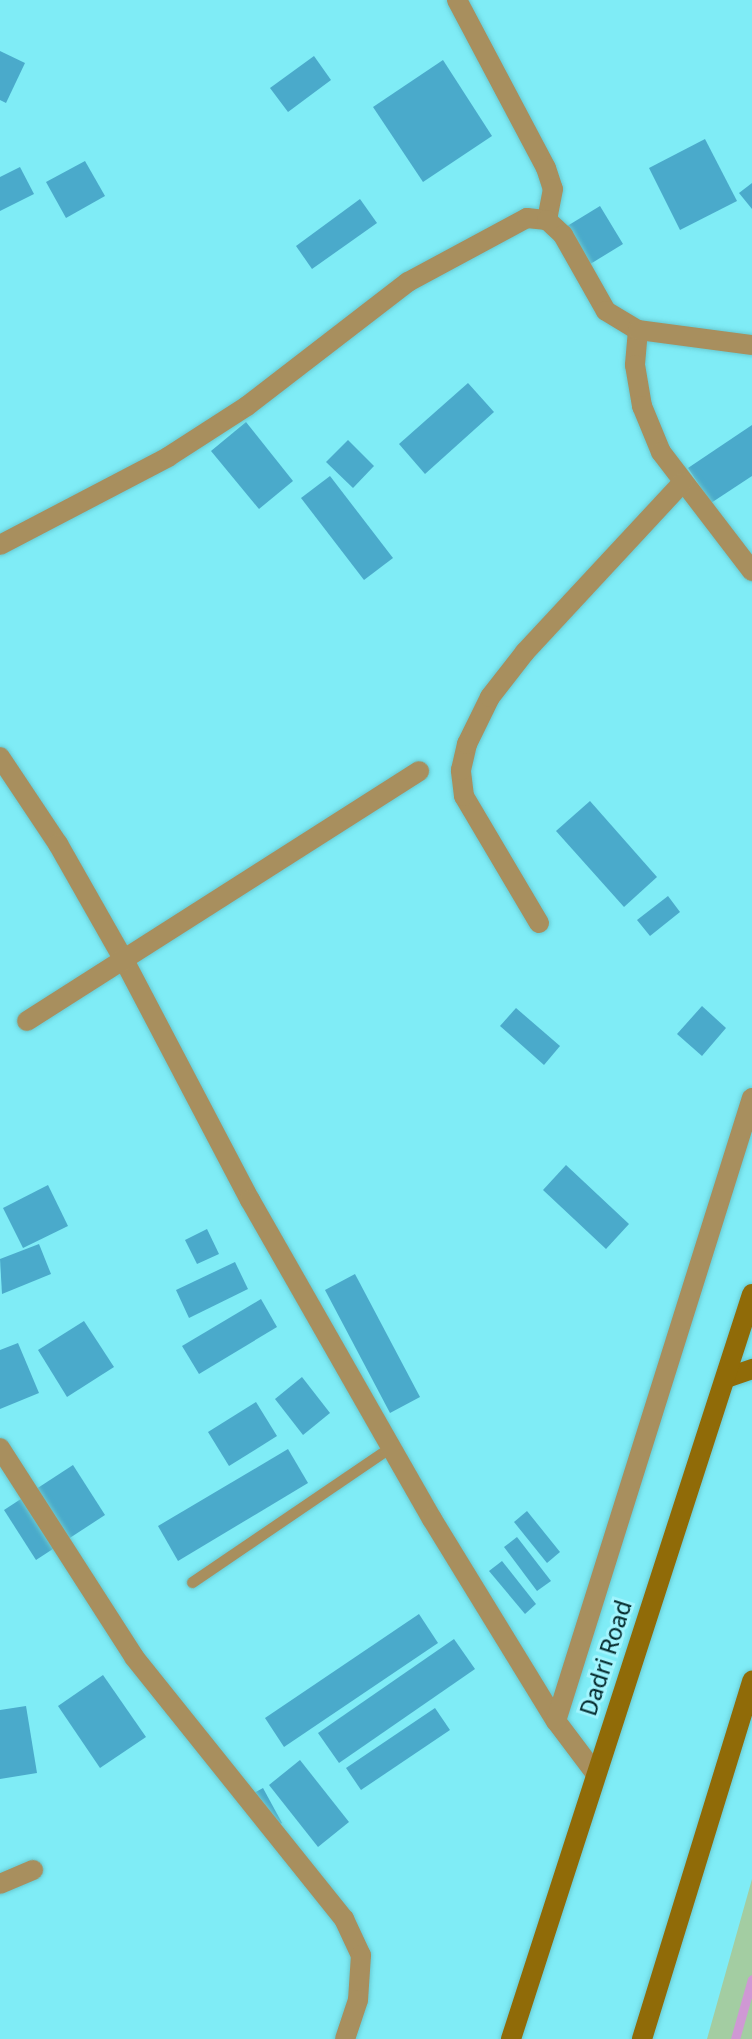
<!DOCTYPE html>
<style>
body{margin:0}
#map{position:relative;width:752px;height:2039px;overflow:hidden;background:#7fecf6;font-family:"Source Sans 3",sans-serif}
div>[style]{position:absolute}
.green>*{inset:0;background:#a3cda2}
.stream>*{height:9px;margin:-4.5px;padding:0 4.5px;transform-origin:4.5px;border-radius:4.5px;background:#cf98d4}
.building>*{inset:0;background:#4aaacb}
.roads{filter:drop-shadow(0 0 2px #68c9d1) drop-shadow(0 0 2px #68c9d1)}
.service>*{height:11px;margin:-5.5px;padding:0 5.5px;transform-origin:5.5px;border-radius:5.5px;background:#a88f5e}
.minor>*{height:20px;margin:-10px;padding:0 10px;transform-origin:10px;border-radius:10px;background:#a88f5e}
.secondary>*{height:20px;margin:-10px;padding:0 10px;transform-origin:10px;border-radius:10px;background:#906b08}
span{translate:-50% -50%;white-space:nowrap;text-align:center;line-height:1.15;-webkit-text-stroke:6px #a2f5fe;paint-order:stroke}
.street-label{font-size:26px;color:#02272a}
</style>
<div id="map">
<div class="green">
<i style="clip-path:polygon(752px 1879px,752px 2039px,707px 2039px)"></i>
</div>
<div class="stream">
<i style="left:735px;top:2039px;width:62px;rotate:-74.2deg"></i>
</div>
<div class="building">
<i style="clip-path:polygon(0 51px,25px 63px,6px 103px,0 100px)"></i>
<i style="clip-path:polygon(314px 56px,331px 80px,288px 112px,270px 88px)"></i>
<i style="clip-path:polygon(443px 60px,492px 136px,423px 182px,373px 107px)"></i>
<i style="clip-path:polygon(705px 139px,737px 201px,680px 230px,649px 168px)"></i>
<i style="clip-path:polygon(85px 161px,105px 196px,66px 218px,46px 182px)"></i>
<i style="clip-path:polygon(20px 167px,34px 194px,0 211px,0 177px)"></i>
<i style="clip-path:polygon(752px 183px,752px 209px,739px 193px)"></i>
<i style="clip-path:polygon(360px 199px,377px 223px,312px 269px,296px 246px)"></i>
<i style="clip-path:polygon(600px 206px,623px 244px,587px 266px,564px 228px)"></i>
<i style="clip-path:polygon(468px 383px,494px 412px,425px 474px,399px 444px)"></i>
<i style="clip-path:polygon(246px 422px,293px 481px,259px 509px,211px 451px)"></i>
<i style="clip-path:polygon(752px 425px,752px 476px,711px 503px,688px 468px)"></i>
<i style="clip-path:polygon(348px 440px,374px 466px,353px 488px,326px 462px)"></i>
<i style="clip-path:polygon(330px 476px,393px 558px,364px 580px,301px 498px)"></i>
<i style="clip-path:polygon(590px 801px,657px 877px,624px 907px,556px 831px)"></i>
<i style="clip-path:polygon(668px 896px,680px 912px,650px 936px,637px 920px)"></i>
<i style="clip-path:polygon(702px 1006px,726px 1028px,702px 1056px,677px 1034px)"></i>
<i style="clip-path:polygon(516px 1008px,560px 1046px,544px 1065px,500px 1026px)"></i>
<i style="clip-path:polygon(566px 1165px,629px 1224px,606px 1249px,543px 1190px)"></i>
<i style="clip-path:polygon(48px 1185px,68px 1226px,23px 1248px,3px 1208px)"></i>
<i style="clip-path:polygon(207px 1229px,219px 1254px,197px 1264px,185px 1240px)"></i>
<i style="clip-path:polygon(39px 1244px,51px 1274px,2px 1294px,0 1259px)"></i>
<i style="clip-path:polygon(235px 1262px,248px 1289px,189px 1318px,176px 1290px)"></i>
<i style="clip-path:polygon(355px 1274px,420px 1397px,390px 1413px,325px 1290px)"></i>
<i style="clip-path:polygon(261px 1299px,277px 1327px,199px 1374px,182px 1346px)"></i>
<i style="clip-path:polygon(84px 1321px,114px 1367px,67px 1397px,38px 1350px)"></i>
<i style="clip-path:polygon(18px 1343px,39px 1393px,0 1409px,0 1350px)"></i>
<i style="clip-path:polygon(302px 1377px,330px 1413px,303px 1435px,275px 1399px)"></i>
<i style="clip-path:polygon(256px 1402px,277px 1436px,229px 1466px,208px 1432px)"></i>
<i style="clip-path:polygon(288px 1449px,308px 1483px,178px 1561px,158px 1526px)"></i>
<i style="clip-path:polygon(73px 1465px,105px 1515px,36px 1560px,4px 1510px)"></i>
<i style="clip-path:polygon(527px 1511px,560px 1552px,547px 1563px,514px 1522px)"></i>
<i style="clip-path:polygon(517px 1537px,551px 1581px,537px 1591px,504px 1547px)"></i>
<i style="clip-path:polygon(502px 1561px,536px 1604px,525px 1614px,489px 1571px)"></i>
<i style="clip-path:polygon(419px 1614px,438px 1643px,284px 1747px,265px 1718px)"></i>
<i style="clip-path:polygon(454px 1639px,475px 1669px,339px 1763px,318px 1733px)"></i>
<i style="clip-path:polygon(103px 1675px,146px 1737px,100px 1768px,58px 1706px)"></i>
<i style="clip-path:polygon(26px 1706px,37px 1773px,0 1779px,0 1710px)"></i>
<i style="clip-path:polygon(435px 1708px,450px 1730px,361px 1790px,346px 1768px)"></i>
<i style="clip-path:polygon(300px 1760px,349px 1822px,318px 1847px,269px 1785px)"></i>
<i style="clip-path:polygon(263px 1788px,282px 1823px,266px 1832px,247px 1797px)"></i>
</div>
<div class="roads">
<div class="service">
<i style="left:192px;top:1582px;width:240px;rotate:-34.2deg"></i>
</div>
<div class="minor">
<i style="left:457px;top:0;width:190px;rotate:62.1deg"></i>
<i style="left:546px;top:168px;width:22px;rotate:72deg"></i>
<i style="left:553px;top:189px;width:32px;rotate:101deg"></i>
<i style="left:638px;top:330px;width:35px;rotate:95deg"></i>
<i style="left:635px;top:365px;width:42px;rotate:80.3deg"></i>
<i style="left:642px;top:406px;width:50px;rotate:67.6deg"></i>
<i style="left:661px;top:452px;width:150px;rotate:52.6deg"></i>
<i style="left:0;top:545px;width:190px;rotate:-27.6deg"></i>
<i style="left:168px;top:457px;width:94px;rotate:-32.8deg"></i>
<i style="left:247px;top:406px;width:203px;rotate:-37.6deg"></i>
<i style="left:408px;top:282px;width:135px;rotate:-28.3deg"></i>
<i style="left:527px;top:218px;width:20px;rotate:6deg"></i>
<i style="left:547px;top:220px;width:22px;rotate:43deg"></i>
<i style="left:563px;top:235px;width:87px;rotate:60.5deg"></i>
<i style="left:606px;top:311px;width:37px;rotate:31deg"></i>
<i style="left:638px;top:330px;width:115px;rotate:7.5deg"></i>
<i style="left:0;top:757px;width:105px;rotate:56.3deg"></i>
<i style="left:58px;top:844px;width:136px;rotate:60.4deg"></i>
<i style="left:125px;top:962px;width:269px;rotate:62.3deg"></i>
<i style="left:250px;top:1200px;width:367px;rotate:60.3deg"></i>
<i style="left:432px;top:1519px;width:237px;rotate:58.5deg"></i>
<i style="left:556px;top:1721px;width:66px;rotate:53deg"></i>
<i style="left:539px;top:923px;width:147px;rotate:-120.6deg"></i>
<i style="left:464px;top:796px;width:26px;rotate:-97deg"></i>
<i style="left:461px;top:770px;width:27px;rotate:-77deg"></i>
<i style="left:467px;top:744px;width:52px;rotate:-63.9deg"></i>
<i style="left:490px;top:697px;width:57px;rotate:-52.1deg"></i>
<i style="left:525px;top:652px;width:231px;rotate:-47.1deg"></i>
<i style="left:27px;top:1021px;width:465px;rotate:-32.5deg"></i>
<i style="left:0;top:1448px;width:248px;rotate:57.3deg"></i>
<i style="left:134px;top:1657px;width:336px;rotate:51.3deg"></i>
<i style="left:344px;top:1919px;width:40px;rotate:65deg"></i>
<i style="left:361px;top:1955px;width:45px;rotate:93.8deg"></i>
<i style="left:358px;top:2000px;width:41px;rotate:108.4deg"></i>
<i style="left:556px;top:1721px;width:653px;rotate:-72.54deg"></i>
<i style="left:0;top:1884px;width:36px;rotate:-23deg"></i>
</div>
<div class="secondary">
<i style="left:726px;top:1378px;width:28px;rotate:-19deg"></i>
<i style="left:511px;top:2039px;width:783px;rotate:-72.07deg"></i>
<i style="left:642px;top:2039px;width:375px;rotate:-72.9deg"></i>
</div>
</div>
<div class="street-label">
<span style="left:606px;top:1658px;rotate:-72deg">Dadri Road</span>
</div>
</div>
